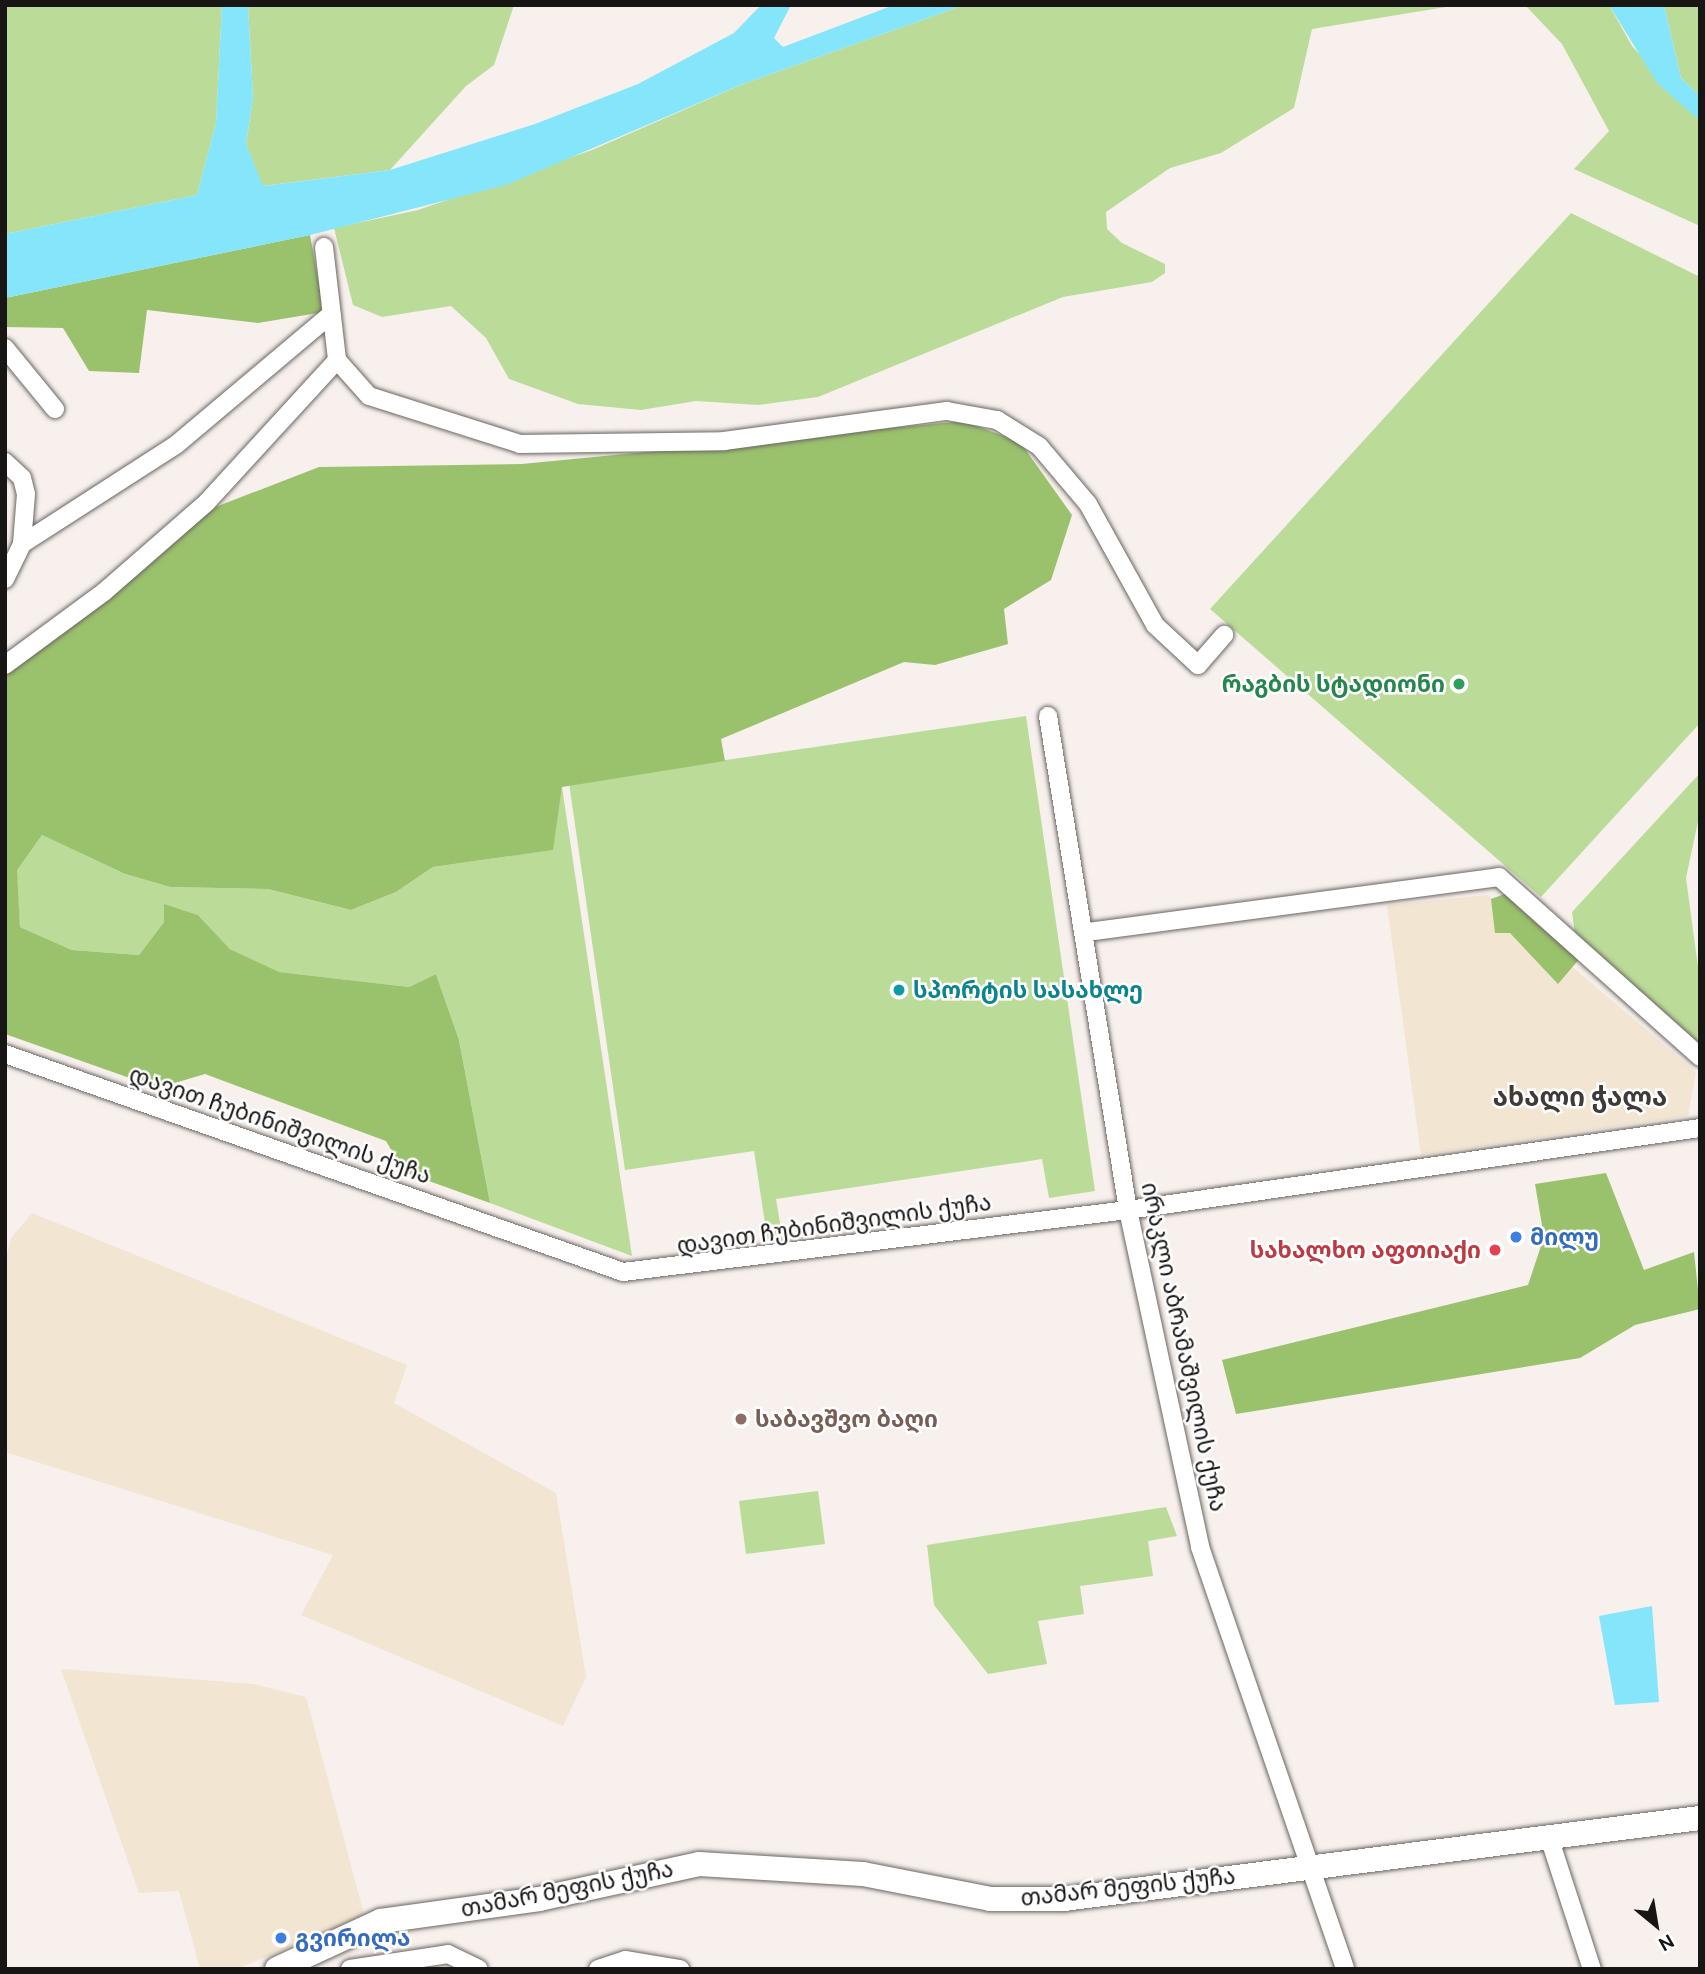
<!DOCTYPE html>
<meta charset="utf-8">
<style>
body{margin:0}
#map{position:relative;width:1705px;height:1974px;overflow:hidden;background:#f7f0ec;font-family:Ubuntu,"Noto Sans Georgian",sans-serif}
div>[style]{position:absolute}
.industrial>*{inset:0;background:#f2e6d2}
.green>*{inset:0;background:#bbdc98}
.forest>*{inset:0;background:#9ac26d}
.water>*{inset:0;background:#85e5fb}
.roads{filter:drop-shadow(0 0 2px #6b6662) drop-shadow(0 0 2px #6b6662)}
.street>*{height:18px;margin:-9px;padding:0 9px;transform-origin:9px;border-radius:9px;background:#fff}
.secondary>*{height:24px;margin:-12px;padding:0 12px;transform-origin:12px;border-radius:12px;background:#fff}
.dots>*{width:19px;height:19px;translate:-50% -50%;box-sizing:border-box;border:4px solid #fff;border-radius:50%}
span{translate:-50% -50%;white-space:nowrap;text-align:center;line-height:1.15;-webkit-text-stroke:5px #fff;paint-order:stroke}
.leisure-label{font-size:23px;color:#27864d;font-weight:700}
.right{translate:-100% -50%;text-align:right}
.culture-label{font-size:23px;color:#0d838f;font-weight:700}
.left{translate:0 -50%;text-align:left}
.street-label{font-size:23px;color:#181614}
.shop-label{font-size:23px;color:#366cbe;font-weight:700}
.health-label{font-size:23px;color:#be3a42;font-weight:700}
.education-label{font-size:23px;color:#785e54;font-weight:700}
.quarter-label{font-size:26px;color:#403b38;font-weight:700}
.frame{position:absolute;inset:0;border:7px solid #181614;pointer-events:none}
.north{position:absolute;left:1621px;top:1890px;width:70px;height:70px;-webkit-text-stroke:5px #fff;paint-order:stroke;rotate:150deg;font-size:19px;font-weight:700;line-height:28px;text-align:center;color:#181614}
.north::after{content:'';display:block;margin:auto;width:24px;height:32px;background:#181614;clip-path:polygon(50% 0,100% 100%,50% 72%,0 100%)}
</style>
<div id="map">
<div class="industrial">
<i style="clip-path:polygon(1488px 895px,1696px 1072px,1688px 1116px,1421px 1155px,1387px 905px)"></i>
<i style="clip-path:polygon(32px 1213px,407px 1365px,394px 1403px,556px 1493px,586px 1677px,563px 1726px,301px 1615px,333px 1555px,5px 1452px,5px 1263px,11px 1238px)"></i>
<i style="clip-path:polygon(61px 1669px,254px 1684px,306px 1697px,365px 1918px,241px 1967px,200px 1969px,179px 1891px,139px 1893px)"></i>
</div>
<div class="green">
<i style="clip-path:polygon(5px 5px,222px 5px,216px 123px,197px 195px,5px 234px)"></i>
<i style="clip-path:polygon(248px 5px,514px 5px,494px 65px,466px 86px,390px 170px,262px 186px,246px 144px,253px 98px)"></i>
<i style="clip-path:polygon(964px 5px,1458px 5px,1312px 29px,1294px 108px,1221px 153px,1170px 168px,1106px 212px,1107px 229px,1122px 243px,1165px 264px,1165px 273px,1152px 282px,1063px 297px,818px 397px,758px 405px,696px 401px,641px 410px,578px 404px,509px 379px,486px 338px,451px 306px,382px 317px,353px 305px,334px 228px,418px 210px,592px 150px,743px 84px)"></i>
<i style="clip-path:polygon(1525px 5px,1609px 5px,1632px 46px,1700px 121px,1700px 226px,1574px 169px,1609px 131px,1562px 44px)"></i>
<i style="clip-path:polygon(1664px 5px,1700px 5px,1700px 96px,1681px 78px)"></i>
<i style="clip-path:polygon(1571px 213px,1700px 277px,1700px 723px,1541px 897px,1210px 609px)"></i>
<i style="clip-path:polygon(1026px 716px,1095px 1191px,1049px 1198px,1042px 1159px,783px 1198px,776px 1199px,783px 1241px,768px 1243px,754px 1151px,625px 1170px,569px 783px)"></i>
<i style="clip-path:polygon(1700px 773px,1700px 812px,1686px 878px,1700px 982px,1697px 1050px,1575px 934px,1572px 912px)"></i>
<i style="clip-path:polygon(562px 787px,632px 1256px,490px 1203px,459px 1040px,436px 974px,409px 987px,278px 972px,230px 949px,198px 915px,165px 905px,164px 922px,139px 955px,72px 950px,20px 927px,16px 870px,42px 835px,125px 874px,170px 887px,268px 889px,351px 910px,396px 892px,433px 867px,552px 850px)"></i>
<i style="clip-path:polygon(818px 1491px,825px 1544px,746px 1554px,739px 1501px)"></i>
<i style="clip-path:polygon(1166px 1507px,1177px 1536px,1148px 1541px,1153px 1576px,1080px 1586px,1084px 1614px,1038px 1621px,1047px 1664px,988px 1674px,934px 1605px,927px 1545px)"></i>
</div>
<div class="forest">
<i style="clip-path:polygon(310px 235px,324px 312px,258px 323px,147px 310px,139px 373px,89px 371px,63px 328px,5px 327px,5px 298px)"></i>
<i style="clip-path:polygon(963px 421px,1020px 442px,1072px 515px,1051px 580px,1004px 609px,1008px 644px,935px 665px,904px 662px,721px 739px,725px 761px,562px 787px,553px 850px,433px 867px,396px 892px,351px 910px,268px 889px,170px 887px,125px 874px,42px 835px,17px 870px,20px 927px,72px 950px,139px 955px,164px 922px,164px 904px,198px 915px,230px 949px,279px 972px,409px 987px,436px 974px,459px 1040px,490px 1203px,404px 1172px,386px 1141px,205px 1074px,158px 1088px,5px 1034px,5px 672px,213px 508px,319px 467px,522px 464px)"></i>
<i style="clip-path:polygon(1513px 891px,1581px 957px,1558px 984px,1510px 933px,1495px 933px,1491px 899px)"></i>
<i style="clip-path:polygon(1606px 1173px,1644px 1270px,1694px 1252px,1700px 1309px,1635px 1325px,1580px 1358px,1236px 1414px,1222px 1360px,1528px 1285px,1544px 1237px,1535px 1184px)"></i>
</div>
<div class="water">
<i style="clip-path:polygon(222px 5px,248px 5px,253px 98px,246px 144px,263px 186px,390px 170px,535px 124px,638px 84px,734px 33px,761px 5px,791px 5px,774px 38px,783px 47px,894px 5px,964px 5px,743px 84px,506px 185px,310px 235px,5px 298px,5px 234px,197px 195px,216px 123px)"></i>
<i style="clip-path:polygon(1609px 5px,1664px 5px,1681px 78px,1700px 96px,1700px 121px,1657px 83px)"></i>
<i style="clip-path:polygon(1652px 1606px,1659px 1702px,1615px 1705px,1599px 1616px)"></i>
</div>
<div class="roads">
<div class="street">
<i style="left:324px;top:247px;width:114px;rotate:83.4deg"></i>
<i style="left:5px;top:348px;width:79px;rotate:50.7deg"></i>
<i style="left:5px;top:462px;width:23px;rotate:43deg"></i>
<i style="left:22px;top:478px;width:16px;rotate:76deg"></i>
<i style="left:26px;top:494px;width:50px;rotate:94.6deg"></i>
<i style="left:5px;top:579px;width:39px;rotate:-64deg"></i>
<i style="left:22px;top:544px;width:184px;rotate:-32.8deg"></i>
<i style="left:177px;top:444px;width:200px;rotate:-40.1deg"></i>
<i style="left:5px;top:665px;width:123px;rotate:-36.4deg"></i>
<i style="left:104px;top:592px;width:137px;rotate:-41.1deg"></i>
<i style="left:207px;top:502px;width:193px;rotate:-47.5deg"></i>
<i style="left:337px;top:360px;width:48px;rotate:48.4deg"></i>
<i style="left:369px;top:396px;width:158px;rotate:17.6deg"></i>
<i style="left:520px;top:444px;width:204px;rotate:-0.8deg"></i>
<i style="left:724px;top:441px;width:225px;rotate:-7.7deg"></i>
<i style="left:947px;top:411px;width:51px;rotate:10.2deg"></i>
<i style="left:997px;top:420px;width:49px;rotate:31.8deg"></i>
<i style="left:1039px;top:446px;width:76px;rotate:49.8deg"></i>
<i style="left:1088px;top:504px;width:138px;rotate:61deg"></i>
<i style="left:1155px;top:625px;width:59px;rotate:42.9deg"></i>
<i style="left:1198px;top:665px;width:40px;rotate:-49deg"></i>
<i style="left:1048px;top:716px;width:500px;rotate:80.8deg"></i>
<i style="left:1128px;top:1210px;width:345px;rotate:77.9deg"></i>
<i style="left:1200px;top:1547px;width:446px;rotate:71deg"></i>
<i style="left:1088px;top:932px;width:415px;rotate:-7.6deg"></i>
<i style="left:1499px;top:877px;width:270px;rotate:41.8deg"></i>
<i style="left:5px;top:1054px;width:655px;rotate:19.43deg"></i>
<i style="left:623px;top:1272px;width:509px;rotate:-7deg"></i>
<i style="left:1128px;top:1210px;width:578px;rotate:-8.16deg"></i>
<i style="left:1549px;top:1837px;width:139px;rotate:72deg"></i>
<i style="left:350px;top:1969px;width:99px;rotate:-8.7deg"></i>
<i style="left:448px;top:1954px;width:34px;rotate:26deg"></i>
<i style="left:598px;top:1969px;width:28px;rotate:-18deg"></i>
<i style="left:625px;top:1960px;width:56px;rotate:9.3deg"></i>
</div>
<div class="secondary">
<i style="left:277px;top:1969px;width:115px;rotate:-24.8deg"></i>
<i style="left:381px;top:1921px;width:160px;rotate:-7.9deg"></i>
<i style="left:539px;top:1899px;width:164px;rotate:-12.3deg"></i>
<i style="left:699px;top:1864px;width:164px;rotate:3.5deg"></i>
<i style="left:863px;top:1874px;width:129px;rotate:11.1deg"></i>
<i style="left:990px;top:1899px;width:74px"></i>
<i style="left:1064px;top:1899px;width:641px;rotate:-7.26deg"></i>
</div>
</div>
<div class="dots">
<i style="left:1459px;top:684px;background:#2e9e5b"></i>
<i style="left:899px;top:990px;background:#0f9aa8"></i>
<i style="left:1516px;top:1237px;background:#3f7fe0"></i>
<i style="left:1495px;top:1250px;background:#e0444e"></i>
<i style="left:741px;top:1419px;background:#8d6e63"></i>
<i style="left:281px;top:1938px;background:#3f7fe0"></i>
</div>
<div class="leisure-label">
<span class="right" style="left:1445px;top:684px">რაგბის სტადიონი</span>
</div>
<div class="culture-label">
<span class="left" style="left:913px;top:990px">სპორტის სასახლე</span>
</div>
<div class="street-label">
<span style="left:280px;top:1125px;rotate:19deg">დავით ჩუბინიშვილის ქუჩა</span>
<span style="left:834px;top:1224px;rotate:-8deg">დავით ჩუბინიშვილის ქუჩა</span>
<span style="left:1184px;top:1347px;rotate:78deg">ირაკლი აბრამაშვილის ქუჩა</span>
<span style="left:1128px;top:1887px;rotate:-6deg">თამარ მეფის ქუჩა</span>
<span style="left:567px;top:1889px;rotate:-11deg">თამარ მეფის ქუჩა</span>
</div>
<div class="shop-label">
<span class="left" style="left:1530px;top:1237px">მილუ</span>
<span class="left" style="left:295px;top:1938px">გვირილა</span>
</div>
<div class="health-label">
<span class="right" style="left:1481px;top:1250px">სახალხო აფთიაქი</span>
</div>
<div class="education-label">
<span class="left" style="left:755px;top:1419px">საბავშვო ბაღი</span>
</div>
<div class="quarter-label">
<span style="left:1580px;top:1097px">ახალი ჭალა</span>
</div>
<div class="frame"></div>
<div class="north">N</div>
</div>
